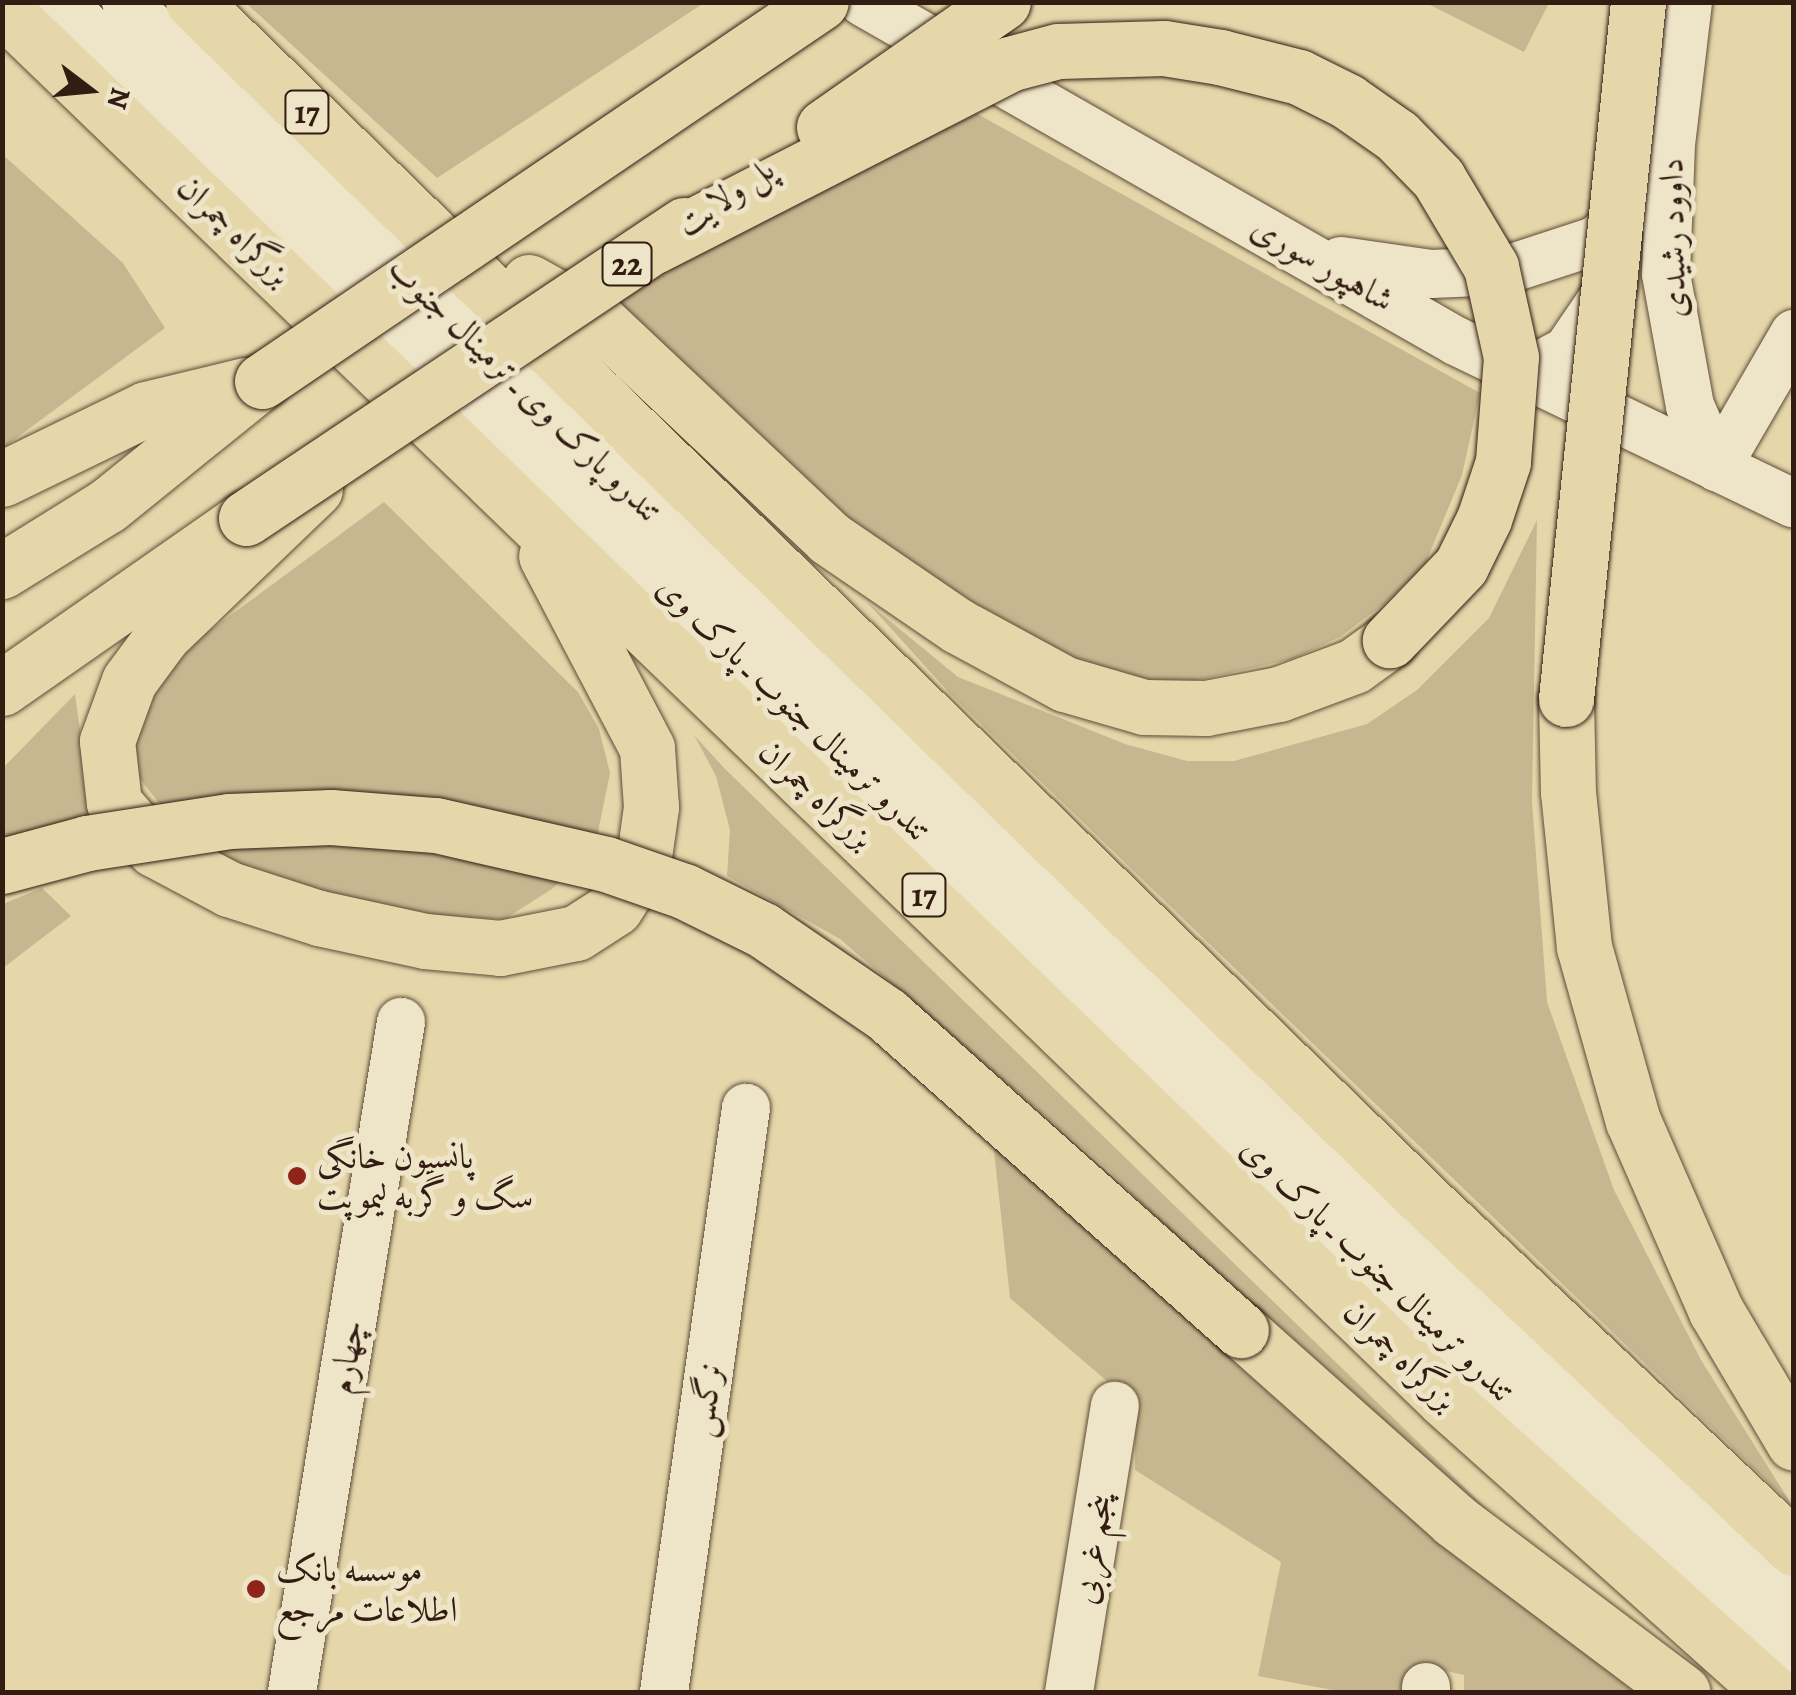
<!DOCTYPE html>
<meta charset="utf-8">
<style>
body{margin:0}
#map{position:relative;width:1796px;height:1695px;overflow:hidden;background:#e5d7aa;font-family:Alegreya,Amiri,serif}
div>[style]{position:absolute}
.green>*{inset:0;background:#c7b790}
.roads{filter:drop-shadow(0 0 2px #604b38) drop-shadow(0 0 2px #604b38)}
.minor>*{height:48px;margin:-24px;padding:0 24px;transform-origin:24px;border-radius:24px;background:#eee5c8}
.highway>*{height:55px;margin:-27.5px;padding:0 27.5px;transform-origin:27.5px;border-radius:27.5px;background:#e5d7aa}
.bridges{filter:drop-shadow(0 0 2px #331c12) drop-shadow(0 0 2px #331c12)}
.highway-bridge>*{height:55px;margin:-27.5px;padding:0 27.5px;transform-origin:27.5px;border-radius:27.5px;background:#e5d7aa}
.dots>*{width:28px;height:28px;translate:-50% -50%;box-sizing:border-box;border:5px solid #eee5c8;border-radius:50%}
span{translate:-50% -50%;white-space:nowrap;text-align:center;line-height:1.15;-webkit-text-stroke:10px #eee5c8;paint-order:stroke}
.shield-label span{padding:2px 8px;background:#eee5c8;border:2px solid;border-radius:8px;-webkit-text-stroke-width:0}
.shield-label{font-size:32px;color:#331c12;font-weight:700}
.street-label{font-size:35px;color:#331c12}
.poi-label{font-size:35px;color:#331c12}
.left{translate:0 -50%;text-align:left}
.frame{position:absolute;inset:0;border:5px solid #331c12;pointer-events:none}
.north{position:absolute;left:40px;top:40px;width:100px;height:100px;-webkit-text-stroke:8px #eee5c8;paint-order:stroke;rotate:106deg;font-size:28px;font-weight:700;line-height:40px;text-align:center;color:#331c12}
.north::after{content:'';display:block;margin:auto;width:35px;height:45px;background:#331c12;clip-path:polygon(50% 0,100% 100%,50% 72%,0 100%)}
</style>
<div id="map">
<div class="green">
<i style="clip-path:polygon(246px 3px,704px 3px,437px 178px)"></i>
<i style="clip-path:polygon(1426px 3px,1549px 3px,1524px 52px)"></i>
<i style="clip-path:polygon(929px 87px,1480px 393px,1462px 475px,1426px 562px,1384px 604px,1340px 637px,1292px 659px,1167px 687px,1002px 650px,601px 310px)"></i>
<i style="clip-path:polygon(2px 154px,123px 263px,165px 328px,3px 448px)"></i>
<i style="clip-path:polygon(384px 502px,578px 692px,599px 729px,610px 773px,595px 847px,552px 889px,505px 919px,419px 917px,206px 863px,130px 766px,136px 710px,163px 665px)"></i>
<i style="clip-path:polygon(1537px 520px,1532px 801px,1547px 1002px,1614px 1190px,1701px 1360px,1792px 1505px,952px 696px,867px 602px,958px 677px,1125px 744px,1187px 761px,1234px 761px,1367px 724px,1417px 690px,1489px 618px)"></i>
<i style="clip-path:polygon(75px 694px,85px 767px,105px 812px,3px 850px,3px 768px)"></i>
<i style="clip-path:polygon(694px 735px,725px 769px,1553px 1573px,1327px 1383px,1106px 1168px,840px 939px,727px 876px,730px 830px,716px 776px)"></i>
<i style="clip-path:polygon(42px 888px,71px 916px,3px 968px,3px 904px)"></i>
<i style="clip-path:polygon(992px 1132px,1639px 1692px,1464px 1692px,1464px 1675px,1419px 1665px,1405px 1692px,1343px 1692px,1258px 1676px,1281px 1562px,1135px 1470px,1135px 1405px,1010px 1298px)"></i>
</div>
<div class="roads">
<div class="minor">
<i style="left:61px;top:2px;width:1944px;rotate:43.9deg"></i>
<i style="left:1462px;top:1350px;width:452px;rotate:42.8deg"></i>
<i style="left:126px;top:2px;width:1846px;rotate:44.03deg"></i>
<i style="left:1453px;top:1285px;width:467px;rotate:43.1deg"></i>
<i style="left:863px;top:2px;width:683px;rotate:29.76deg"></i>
<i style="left:1456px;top:341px;width:375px;rotate:25.7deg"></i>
<i style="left:1688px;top:2px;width:143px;rotate:96.8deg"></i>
<i style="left:1671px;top:144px;width:130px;rotate:92.2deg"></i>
<i style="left:1666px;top:274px;width:134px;rotate:79.7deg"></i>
<i style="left:1690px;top:406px;width:67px;rotate:66.1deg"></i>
<i style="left:1341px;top:261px;width:91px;rotate:8.2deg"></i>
<i style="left:1431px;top:274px;width:72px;rotate:-2.4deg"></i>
<i style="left:1503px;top:271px;width:97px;rotate:-18.1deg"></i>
<i style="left:1595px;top:241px;width:52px;rotate:-39.5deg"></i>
<i style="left:1523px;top:374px;width:50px;rotate:-27.6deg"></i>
<i style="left:1567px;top:351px;width:80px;rotate:-55.7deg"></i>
<i style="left:1717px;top:467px;width:154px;rotate:-59.9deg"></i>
<i style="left:292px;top:1692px;width:679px;rotate:-80.76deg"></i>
<i style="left:664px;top:1692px;width:590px;rotate:-82.01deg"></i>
<i style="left:1069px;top:1692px;width:290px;rotate:-80.9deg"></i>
<i style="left:1426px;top:1692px;width:5px;rotate:-90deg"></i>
</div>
<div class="highway">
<i style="left:193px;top:2px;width:1726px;rotate:44.2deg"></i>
<i style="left:1430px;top:1205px;width:500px;rotate:43.3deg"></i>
<i style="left:2px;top:8px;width:2005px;rotate:43.97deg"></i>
<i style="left:1445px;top:1400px;width:438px;rotate:41.8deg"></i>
<i style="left:529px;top:282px;width:80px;rotate:29.1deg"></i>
<i style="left:599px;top:321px;width:316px;rotate:43.3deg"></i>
<i style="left:829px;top:538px;width:156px;rotate:34.3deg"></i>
<i style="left:958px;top:626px;width:122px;rotate:28.5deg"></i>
<i style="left:1065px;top:684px;width:82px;rotate:16.2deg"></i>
<i style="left:1144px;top:707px;width:62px;rotate:0.9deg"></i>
<i style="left:1206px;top:708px;width:74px;rotate:-10.9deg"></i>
<i style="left:1279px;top:694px;width:80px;rotate:-20.5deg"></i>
<i style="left:1354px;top:666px;width:44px;rotate:-35.8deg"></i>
<i style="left:2px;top:479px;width:160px;rotate:-25.9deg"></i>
<i style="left:146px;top:409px;width:102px;rotate:-13.6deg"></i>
<i style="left:315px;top:489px;width:211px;rotate:136.2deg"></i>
<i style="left:163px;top:635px;width:57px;rotate:126.5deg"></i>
<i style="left:129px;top:681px;width:64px;rotate:110.1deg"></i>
<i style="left:107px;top:741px;width:62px;rotate:83.6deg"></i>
<i style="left:114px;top:803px;width:61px;rotate:49deg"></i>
<i style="left:154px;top:849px;width:85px;rotate:28.1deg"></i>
<i style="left:229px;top:889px;width:95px;rotate:17.9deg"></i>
<i style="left:319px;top:918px;width:108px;rotate:12.2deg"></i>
<i style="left:425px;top:941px;width:75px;rotate:5.3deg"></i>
<i style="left:500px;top:948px;width:77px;rotate:-11.2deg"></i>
<i style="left:576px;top:933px;width:46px;rotate:-32.7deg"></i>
<i style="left:615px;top:908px;width:52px;rotate:-57.5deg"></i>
<i style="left:643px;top:864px;width:58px;rotate:-82deg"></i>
<i style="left:651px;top:807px;width:59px;rotate:-93.9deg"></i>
<i style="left:647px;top:748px;width:217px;rotate:-117.7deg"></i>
<i style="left:2px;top:571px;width:123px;rotate:-31.8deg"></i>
<i style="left:107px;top:506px;width:199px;rotate:-38.9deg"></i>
<i style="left:2px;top:688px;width:297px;rotate:-34.9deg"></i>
<i style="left:1566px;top:699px;width:93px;rotate:88.8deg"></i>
<i style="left:1568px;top:792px;width:156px;rotate:84.1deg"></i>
<i style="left:1584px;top:947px;width:181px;rotate:74.3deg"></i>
<i style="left:1633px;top:1121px;width:207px;rotate:66.4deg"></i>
<i style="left:1716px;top:1311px;width:153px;rotate:59.4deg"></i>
<i style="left:1241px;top:1330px;width:285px;rotate:41.7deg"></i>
<i style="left:1454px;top:1520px;width:286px;rotate:37deg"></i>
</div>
</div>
<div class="bridges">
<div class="highway-bridge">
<i style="left:824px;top:127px;width:218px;rotate:-34.9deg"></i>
<i style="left:654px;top:246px;width:399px;rotate:-27.1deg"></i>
<i style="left:1009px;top:64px;width:51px;rotate:-14.9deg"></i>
<i style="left:1058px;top:51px;width:106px;rotate:-1.6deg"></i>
<i style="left:1164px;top:48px;width:57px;rotate:9.1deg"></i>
<i style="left:1220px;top:57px;width:81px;rotate:14.2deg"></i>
<i style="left:1299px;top:77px;width:54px;rotate:26.6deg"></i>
<i style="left:1347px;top:101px;width:61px;rotate:35deg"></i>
<i style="left:1397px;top:136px;width:59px;rotate:45.7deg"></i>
<i style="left:1438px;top:178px;width:104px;rotate:59.2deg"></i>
<i style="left:1491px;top:267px;width:92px;rotate:77.5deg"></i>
<i style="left:1511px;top:357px;width:105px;rotate:94.4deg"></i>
<i style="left:1503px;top:462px;width:60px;rotate:108.4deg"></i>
<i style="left:1484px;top:519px;width:52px;rotate:116.1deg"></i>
<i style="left:1461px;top:566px;width:103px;rotate:133.8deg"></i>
<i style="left:262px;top:381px;width:675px;rotate:-34.14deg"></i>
<i style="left:246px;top:518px;width:527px;rotate:-33.78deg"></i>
<i style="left:1566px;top:699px;width:701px;rotate:-84.1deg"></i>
<i style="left:2px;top:866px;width:88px;rotate:-15.1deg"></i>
<i style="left:87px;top:843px;width:144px;rotate:-8.8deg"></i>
<i style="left:229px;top:821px;width:102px;rotate:-2.2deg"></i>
<i style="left:331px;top:817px;width:105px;rotate:4.4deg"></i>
<i style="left:436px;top:825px;width:174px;rotate:12.9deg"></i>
<i style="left:606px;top:864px;width:83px;rotate:19.1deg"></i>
<i style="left:684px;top:891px;width:88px;rotate:26.3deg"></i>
<i style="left:763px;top:930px;width:150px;rotate:34.4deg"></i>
<i style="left:887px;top:1015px;width:474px;rotate:41.7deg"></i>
</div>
</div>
<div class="dots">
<i style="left:297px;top:1176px;background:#8f2418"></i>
<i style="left:256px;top:1589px;background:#8f2418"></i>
</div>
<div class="shield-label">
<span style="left:307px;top:112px">17</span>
<span style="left:627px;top:264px">22</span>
<span style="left:924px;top:895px">17</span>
</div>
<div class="street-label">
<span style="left:725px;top:196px;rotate:-35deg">پل ولایت</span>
<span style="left:235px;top:230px;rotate:44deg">بزرگراه چمران</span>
<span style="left:1672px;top:238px;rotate:-91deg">داوود رشیدی</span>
<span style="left:1323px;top:263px;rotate:30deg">شاهپور سوری</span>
<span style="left:526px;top:389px;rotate:44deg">تندرو پارک وی ـ ترمینال جنوب</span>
<span style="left:795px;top:708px;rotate:44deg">تندرو ترمینال جنوب ـ پارک وی</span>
<span style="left:817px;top:794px;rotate:43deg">بزرگراه چمران</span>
<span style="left:1379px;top:1269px;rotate:44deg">تندرو ترمینال جنوب ـ پارک وی</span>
<span style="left:1401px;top:1355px;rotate:44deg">بزرگراه چمران</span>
<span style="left:346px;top:1357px;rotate:-81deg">چهارم</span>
<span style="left:705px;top:1400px;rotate:-82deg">نرگس</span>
<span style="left:1092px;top:1549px;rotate:-81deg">پنجم غربی</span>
</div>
<div class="poi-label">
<span class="left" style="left:317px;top:1176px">پانسیون خانگی<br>سگ و گربه لیموپت</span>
<span class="left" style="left:276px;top:1589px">موسسه بانک<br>اطلاعات مرجع</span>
</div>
<div class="frame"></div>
<div class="north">N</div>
</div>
